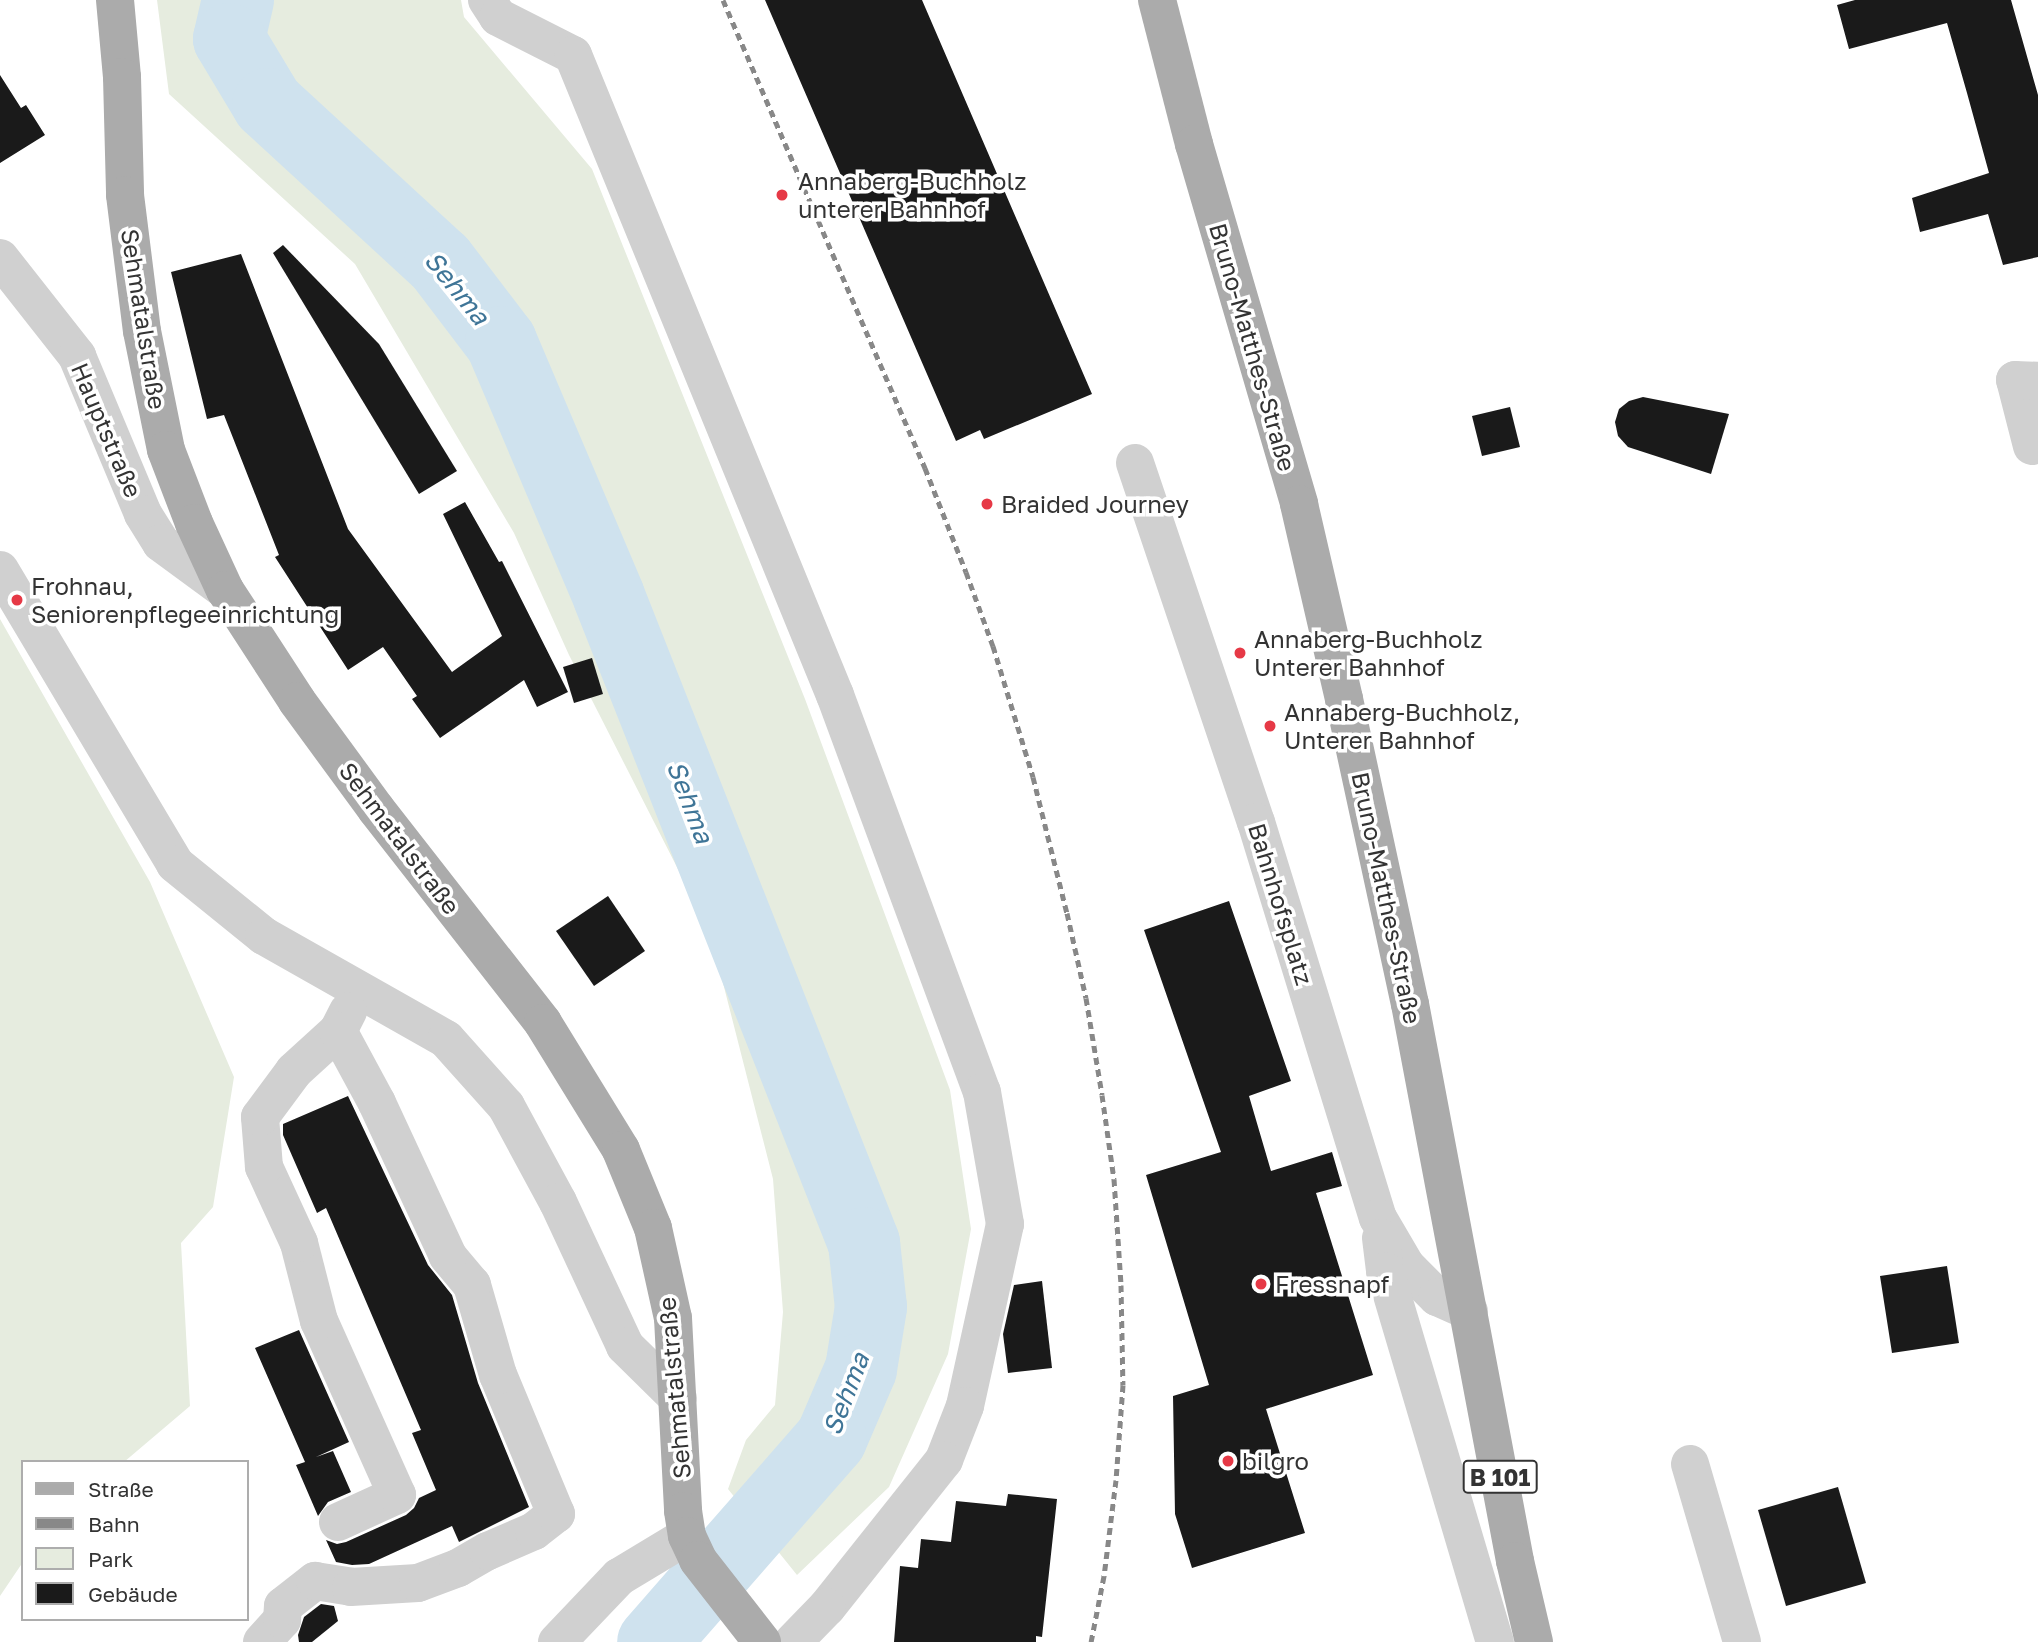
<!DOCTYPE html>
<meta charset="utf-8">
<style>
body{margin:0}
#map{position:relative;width:2038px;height:1642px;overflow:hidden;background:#fff;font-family:"Golos Text",sans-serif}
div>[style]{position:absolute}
.green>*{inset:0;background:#e6ecdf}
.river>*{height:72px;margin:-36px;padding:0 36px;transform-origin:36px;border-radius:36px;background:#cfe2ee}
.building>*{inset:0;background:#1a1a1a}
.minor>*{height:38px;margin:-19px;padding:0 19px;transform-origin:19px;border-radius:19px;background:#d0d0d0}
.major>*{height:38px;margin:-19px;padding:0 19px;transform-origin:19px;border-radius:19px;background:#ababab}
.rail>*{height:5px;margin-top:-2.5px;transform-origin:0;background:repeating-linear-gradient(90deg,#888 0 7px,transparent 0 12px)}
.dots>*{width:19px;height:19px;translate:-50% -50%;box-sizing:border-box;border:4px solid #fff;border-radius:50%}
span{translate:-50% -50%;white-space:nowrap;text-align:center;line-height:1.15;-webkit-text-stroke:7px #fff;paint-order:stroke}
.shield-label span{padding:2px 5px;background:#fff;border:2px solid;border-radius:5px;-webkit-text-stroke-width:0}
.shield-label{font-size:23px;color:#333;font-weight:700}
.poi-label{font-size:24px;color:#333}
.left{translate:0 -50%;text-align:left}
.street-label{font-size:24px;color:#333}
.water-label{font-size:26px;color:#3f7597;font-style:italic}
.legend{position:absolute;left:21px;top:1460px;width:228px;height:161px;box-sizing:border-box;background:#fff;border:2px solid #adadad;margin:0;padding:9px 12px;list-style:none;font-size:21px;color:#333}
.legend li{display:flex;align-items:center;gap:14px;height:35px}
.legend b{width:35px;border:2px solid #adadad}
</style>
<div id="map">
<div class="green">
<i style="clip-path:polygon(157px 0,461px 0,464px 17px,592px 169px,805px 699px,950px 1090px,971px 1229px,948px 1354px,889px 1487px,797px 1575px,728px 1489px,746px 1440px,775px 1405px,783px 1312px,773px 1179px,710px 932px,569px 655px,514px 533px,355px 264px,169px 94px)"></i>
<i style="clip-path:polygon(0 619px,150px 882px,234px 1077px,213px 1207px,181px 1243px,190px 1406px,124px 1462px,23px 1462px,23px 1562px,0 1596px)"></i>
</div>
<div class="river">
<i style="left:238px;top:0;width:40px;rotate:103deg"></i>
<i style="left:229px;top:39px;width:76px;rotate:59deg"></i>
<i style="left:268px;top:104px;width:234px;rotate:42.6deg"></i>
<i style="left:440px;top:262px;width:101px;rotate:52.7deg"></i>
<i style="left:501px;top:342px;width:277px;rotate:67deg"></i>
<i style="left:609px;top:597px;width:695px;rotate:68.46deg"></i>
<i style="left:864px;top:1243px;width:64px;rotate:83.8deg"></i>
<i style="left:871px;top:1307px;width:63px;rotate:99.2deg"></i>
<i style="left:861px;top:1369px;width:76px;rotate:113.2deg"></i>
<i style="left:831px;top:1439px;width:270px;rotate:131.2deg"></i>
</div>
<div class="building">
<i style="clip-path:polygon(765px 0,922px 0,1092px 394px,984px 439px,980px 430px,956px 441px)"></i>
<i style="clip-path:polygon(1855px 0,2011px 0,2038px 95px,2038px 257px,2003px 265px,1988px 214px,1920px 232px,1912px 198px,1989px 173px,1967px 93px,1947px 23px,1849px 49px,1837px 5px)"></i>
<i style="clip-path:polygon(0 75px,21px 108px,26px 105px,45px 135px,0 163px)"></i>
<i style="clip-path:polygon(283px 245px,379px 344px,457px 471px,419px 494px,273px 253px)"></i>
<i style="clip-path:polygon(241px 254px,348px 529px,452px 672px,502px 636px,443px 514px,465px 502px,499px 562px,502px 561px,568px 692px,537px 707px,524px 680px,440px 738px,412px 699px,417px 696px,383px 647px,348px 670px,275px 557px,279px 555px,224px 415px,207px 419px,171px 272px)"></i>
<i style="clip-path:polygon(1643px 397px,1729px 414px,1711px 474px,1628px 447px,1618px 436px,1615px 422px,1619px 409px,1629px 401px)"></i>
<i style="clip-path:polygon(1510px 407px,1520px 447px,1482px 456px,1472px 416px)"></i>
<i style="clip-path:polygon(592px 658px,603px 694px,574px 703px,563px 667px)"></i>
<i style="clip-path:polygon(608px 896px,645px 951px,594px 986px,556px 931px)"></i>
<i style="clip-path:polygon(1229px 901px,1291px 1081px,1249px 1096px,1271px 1171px,1332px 1152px,1342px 1186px,1316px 1193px,1373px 1375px,1266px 1409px,1305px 1533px,1192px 1568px,1175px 1514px,1173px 1396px,1209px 1385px,1146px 1175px,1221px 1152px,1144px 930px)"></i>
<i style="clip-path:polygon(348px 1096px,428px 1265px,452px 1295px,478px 1383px,529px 1507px,459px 1542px,452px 1526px,369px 1564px,352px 1565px,336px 1562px,326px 1540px,337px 1544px,346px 1542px,406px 1515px,414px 1508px,419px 1498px,436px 1490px,412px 1433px,421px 1430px,326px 1208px,317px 1213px,283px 1135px,283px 1124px)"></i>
<i style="clip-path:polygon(1947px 1266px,1959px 1343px,1892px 1353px,1880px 1276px)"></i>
<i style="clip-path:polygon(1042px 1281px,1052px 1368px,1008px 1373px,1003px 1334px,1014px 1285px)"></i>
<i style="clip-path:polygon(299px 1330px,349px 1442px,316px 1457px,333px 1451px,351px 1492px,328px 1502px,318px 1516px,296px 1465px,305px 1462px,255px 1348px)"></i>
<i style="clip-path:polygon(1838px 1487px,1866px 1583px,1786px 1606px,1758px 1510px)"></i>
<i style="clip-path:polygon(1008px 1494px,1057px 1499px,1042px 1637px,1036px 1636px,1036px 1642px,894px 1642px,900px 1566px,918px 1568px,921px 1539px,951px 1542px,956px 1501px,1006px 1506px)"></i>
<i style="clip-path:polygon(321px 1604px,334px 1606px,338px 1621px,312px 1642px,299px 1642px,298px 1635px,304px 1617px)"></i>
</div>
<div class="minor">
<i style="left:487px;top:0;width:20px;rotate:57deg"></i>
<i style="left:498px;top:17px;width:84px;rotate:26.9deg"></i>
<i style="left:573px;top:55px;width:692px;rotate:67.74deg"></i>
<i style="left:835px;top:695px;width:423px;rotate:69.7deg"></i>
<i style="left:982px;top:1092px;width:134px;rotate:80.1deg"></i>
<i style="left:1005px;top:1224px;width:186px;rotate:102.4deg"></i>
<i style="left:965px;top:1406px;width:58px;rotate:111.3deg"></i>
<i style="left:944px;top:1460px;width:188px;rotate:128.5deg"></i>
<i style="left:827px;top:1607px;width:49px;rotate:134.2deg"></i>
<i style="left:0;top:258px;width:125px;rotate:51.8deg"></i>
<i style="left:77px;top:356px;width:171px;rotate:67.3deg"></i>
<i style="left:143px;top:514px;width:34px;rotate:58deg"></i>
<i style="left:161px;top:543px;width:79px;rotate:36.3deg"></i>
<i style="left:2032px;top:446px;width:68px;rotate:-104.4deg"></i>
<i style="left:2015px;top:380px;width:23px;rotate:2deg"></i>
<i style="left:1135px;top:463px;width:379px;rotate:71.4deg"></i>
<i style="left:1256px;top:822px;width:414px;rotate:72.9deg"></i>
<i style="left:1378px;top:1218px;width:56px;rotate:59.7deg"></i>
<i style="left:1406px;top:1266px;width:44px;rotate:45deg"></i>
<i style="left:1437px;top:1297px;width:35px;rotate:24deg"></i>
<i style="left:0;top:570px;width:342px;rotate:59.2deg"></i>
<i style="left:175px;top:864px;width:114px;rotate:39deg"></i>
<i style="left:264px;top:936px;width:209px;rotate:29.5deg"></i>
<i style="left:446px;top:1039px;width:90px;rotate:48.2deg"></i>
<i style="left:506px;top:1106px;width:109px;rotate:61.6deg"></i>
<i style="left:558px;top:1202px;width:159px;rotate:65deg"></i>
<i style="left:625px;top:1346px;width:74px;rotate:44.5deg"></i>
<i style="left:1381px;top:1238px;width:33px;rotate:83deg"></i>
<i style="left:1385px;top:1271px;width:387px;rotate:73.5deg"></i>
<i style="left:1690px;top:1464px;width:185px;rotate:73.7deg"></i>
<i style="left:338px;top:1522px;width:65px;rotate:-24.6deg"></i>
<i style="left:397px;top:1495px;width:191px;rotate:-114.1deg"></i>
<i style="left:319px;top:1321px;width:81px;rotate:-104.4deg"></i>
<i style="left:299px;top:1243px;width:84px;rotate:-114.7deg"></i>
<i style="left:264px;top:1167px;width:50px;rotate:-94.6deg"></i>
<i style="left:260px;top:1117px;width:57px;rotate:-53.5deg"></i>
<i style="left:294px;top:1071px;width:59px;rotate:-42.3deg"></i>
<i style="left:338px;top:1031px;width:22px;rotate:-63deg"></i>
<i style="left:262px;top:1642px;width:30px;rotate:-48deg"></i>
<i style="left:282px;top:1620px;width:14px;rotate:-86deg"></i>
<i style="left:283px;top:1606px;width:41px;rotate:-38deg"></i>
<i style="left:315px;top:1581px;width:36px;rotate:9deg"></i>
<i style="left:351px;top:1587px;width:67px;rotate:-3.4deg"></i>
<i style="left:418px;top:1583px;width:43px;rotate:-20.6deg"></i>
<i style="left:458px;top:1568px;width:34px;rotate:-30deg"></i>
<i style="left:488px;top:1551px;width:50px;rotate:-23.5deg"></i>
<i style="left:534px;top:1531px;width:28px;rotate:-38deg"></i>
<i style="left:556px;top:1514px;width:151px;rotate:-112.6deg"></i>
<i style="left:498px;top:1375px;width:94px;rotate:-106.1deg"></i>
<i style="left:472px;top:1285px;width:38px;rotate:-130deg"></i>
<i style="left:448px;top:1256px;width:169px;rotate:-114.9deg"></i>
<i style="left:377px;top:1103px;width:82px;rotate:-118.4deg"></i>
<i style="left:557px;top:1642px;width:90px;rotate:-46.4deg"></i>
<i style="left:619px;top:1577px;width:79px;rotate:-31.1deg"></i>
</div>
<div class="major">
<i style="left:115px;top:0;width:77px;rotate:84.8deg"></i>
<i style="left:122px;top:77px;width:118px;rotate:88.5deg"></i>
<i style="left:125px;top:195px;width:137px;rotate:82.9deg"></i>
<i style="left:142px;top:331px;width:121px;rotate:78.6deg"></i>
<i style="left:166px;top:450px;width:78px;rotate:69deg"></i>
<i style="left:194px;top:523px;width:74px;rotate:65.2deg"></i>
<i style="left:225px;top:590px;width:132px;rotate:57deg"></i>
<i style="left:297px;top:701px;width:134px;rotate:53.8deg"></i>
<i style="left:376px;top:809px;width:271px;rotate:52deg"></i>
<i style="left:543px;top:1023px;width:149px;rotate:58.4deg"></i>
<i style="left:621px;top:1150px;width:84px;rotate:67.7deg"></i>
<i style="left:653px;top:1228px;width:92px;rotate:77.5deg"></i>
<i style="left:673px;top:1318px;width:193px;rotate:87deg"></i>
<i style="left:683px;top:1511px;width:25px;rotate:81deg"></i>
<i style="left:687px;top:1536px;width:26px;rotate:65deg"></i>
<i style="left:698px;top:1560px;width:104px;rotate:52deg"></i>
<i style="left:1157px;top:0;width:149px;rotate:75.6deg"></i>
<i style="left:1194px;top:144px;width:375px;rotate:73.7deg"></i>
<i style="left:1299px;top:504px;width:200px;rotate:77deg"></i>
<i style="left:1344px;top:699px;width:312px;rotate:77.8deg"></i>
<i style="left:1410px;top:1004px;width:567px;rotate:79.32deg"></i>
<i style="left:1515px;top:1561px;width:83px;rotate:76.8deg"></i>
</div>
<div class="rail">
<i style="left:723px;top:0;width:510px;rotate:66.65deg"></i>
<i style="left:925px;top:468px;width:112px;rotate:68.5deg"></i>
<i style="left:966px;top:572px;width:79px;rotate:70deg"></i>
<i style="left:993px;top:646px;width:137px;rotate:73deg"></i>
<i style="left:1033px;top:777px;width:140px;rotate:76deg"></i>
<i style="left:1067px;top:913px;width:87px;rotate:77.4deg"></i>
<i style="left:1086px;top:998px;width:98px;rotate:80.6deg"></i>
<i style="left:1102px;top:1095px;width:85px;rotate:81.9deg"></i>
<i style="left:1114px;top:1179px;width:106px;rotate:86.2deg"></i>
<i style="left:1121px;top:1285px;width:100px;rotate:88.9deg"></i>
<i style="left:1123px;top:1385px;width:95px;rotate:94.2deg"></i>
<i style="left:1116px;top:1480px;width:97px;rotate:97.1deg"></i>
<i style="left:1104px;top:1576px;width:67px;rotate:101.1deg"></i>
</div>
<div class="dots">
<i style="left:782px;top:195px;background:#e63946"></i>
<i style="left:987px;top:504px;background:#e63946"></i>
<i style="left:17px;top:600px;background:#e63946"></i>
<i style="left:1240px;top:653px;background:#e63946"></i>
<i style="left:1270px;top:726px;background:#e63946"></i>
<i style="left:1261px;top:1284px;background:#e63946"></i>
<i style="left:1228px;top:1461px;background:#e63946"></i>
</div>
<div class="shield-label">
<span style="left:1500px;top:1477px">B 101</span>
</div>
<div class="poi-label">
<span class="left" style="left:798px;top:195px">Annaberg-Buchholz<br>unterer Bahnhof</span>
<span class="left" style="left:1001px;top:504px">Braided Journey</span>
<span class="left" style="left:31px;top:600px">Frohnau,<br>Seniorenpflegeeinrichtung</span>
<span class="left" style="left:1254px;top:653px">Annaberg-Buchholz<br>Unterer Bahnhof</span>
<span class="left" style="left:1284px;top:726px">Annaberg-Buchholz,<br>Unterer Bahnhof</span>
<span class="left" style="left:1275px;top:1284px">Fressnapf</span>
<span class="left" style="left:1242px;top:1461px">bilgro</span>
</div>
<div class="street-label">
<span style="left:144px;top:319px;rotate:81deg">Sehmatalstraße</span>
<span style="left:1253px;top:347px;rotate:74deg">Bruno-Matthes-Straße</span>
<span style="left:107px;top:430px;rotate:67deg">Hauptstraße</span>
<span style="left:400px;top:838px;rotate:53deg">Sehmatalstraße</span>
<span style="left:1387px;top:898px;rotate:78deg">Bruno-Matthes-Straße</span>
<span style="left:1281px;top:904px;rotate:73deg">Bahnhofsplatz</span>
<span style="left:674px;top:1388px;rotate:-95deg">Sehmatalstraße</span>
</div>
<div class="water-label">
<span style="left:457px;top:288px;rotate:51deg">Sehma</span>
<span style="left:690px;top:802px;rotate:69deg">Sehma</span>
<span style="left:846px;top:1394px;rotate:-69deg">Sehma</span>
</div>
<ul class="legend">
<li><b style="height:9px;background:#ababab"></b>Straße</li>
<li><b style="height:9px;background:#888"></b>Bahn</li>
<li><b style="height:19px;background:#e6ecdf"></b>Park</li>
<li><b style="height:19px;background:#1a1a1a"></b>Gebäude</li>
</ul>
</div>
